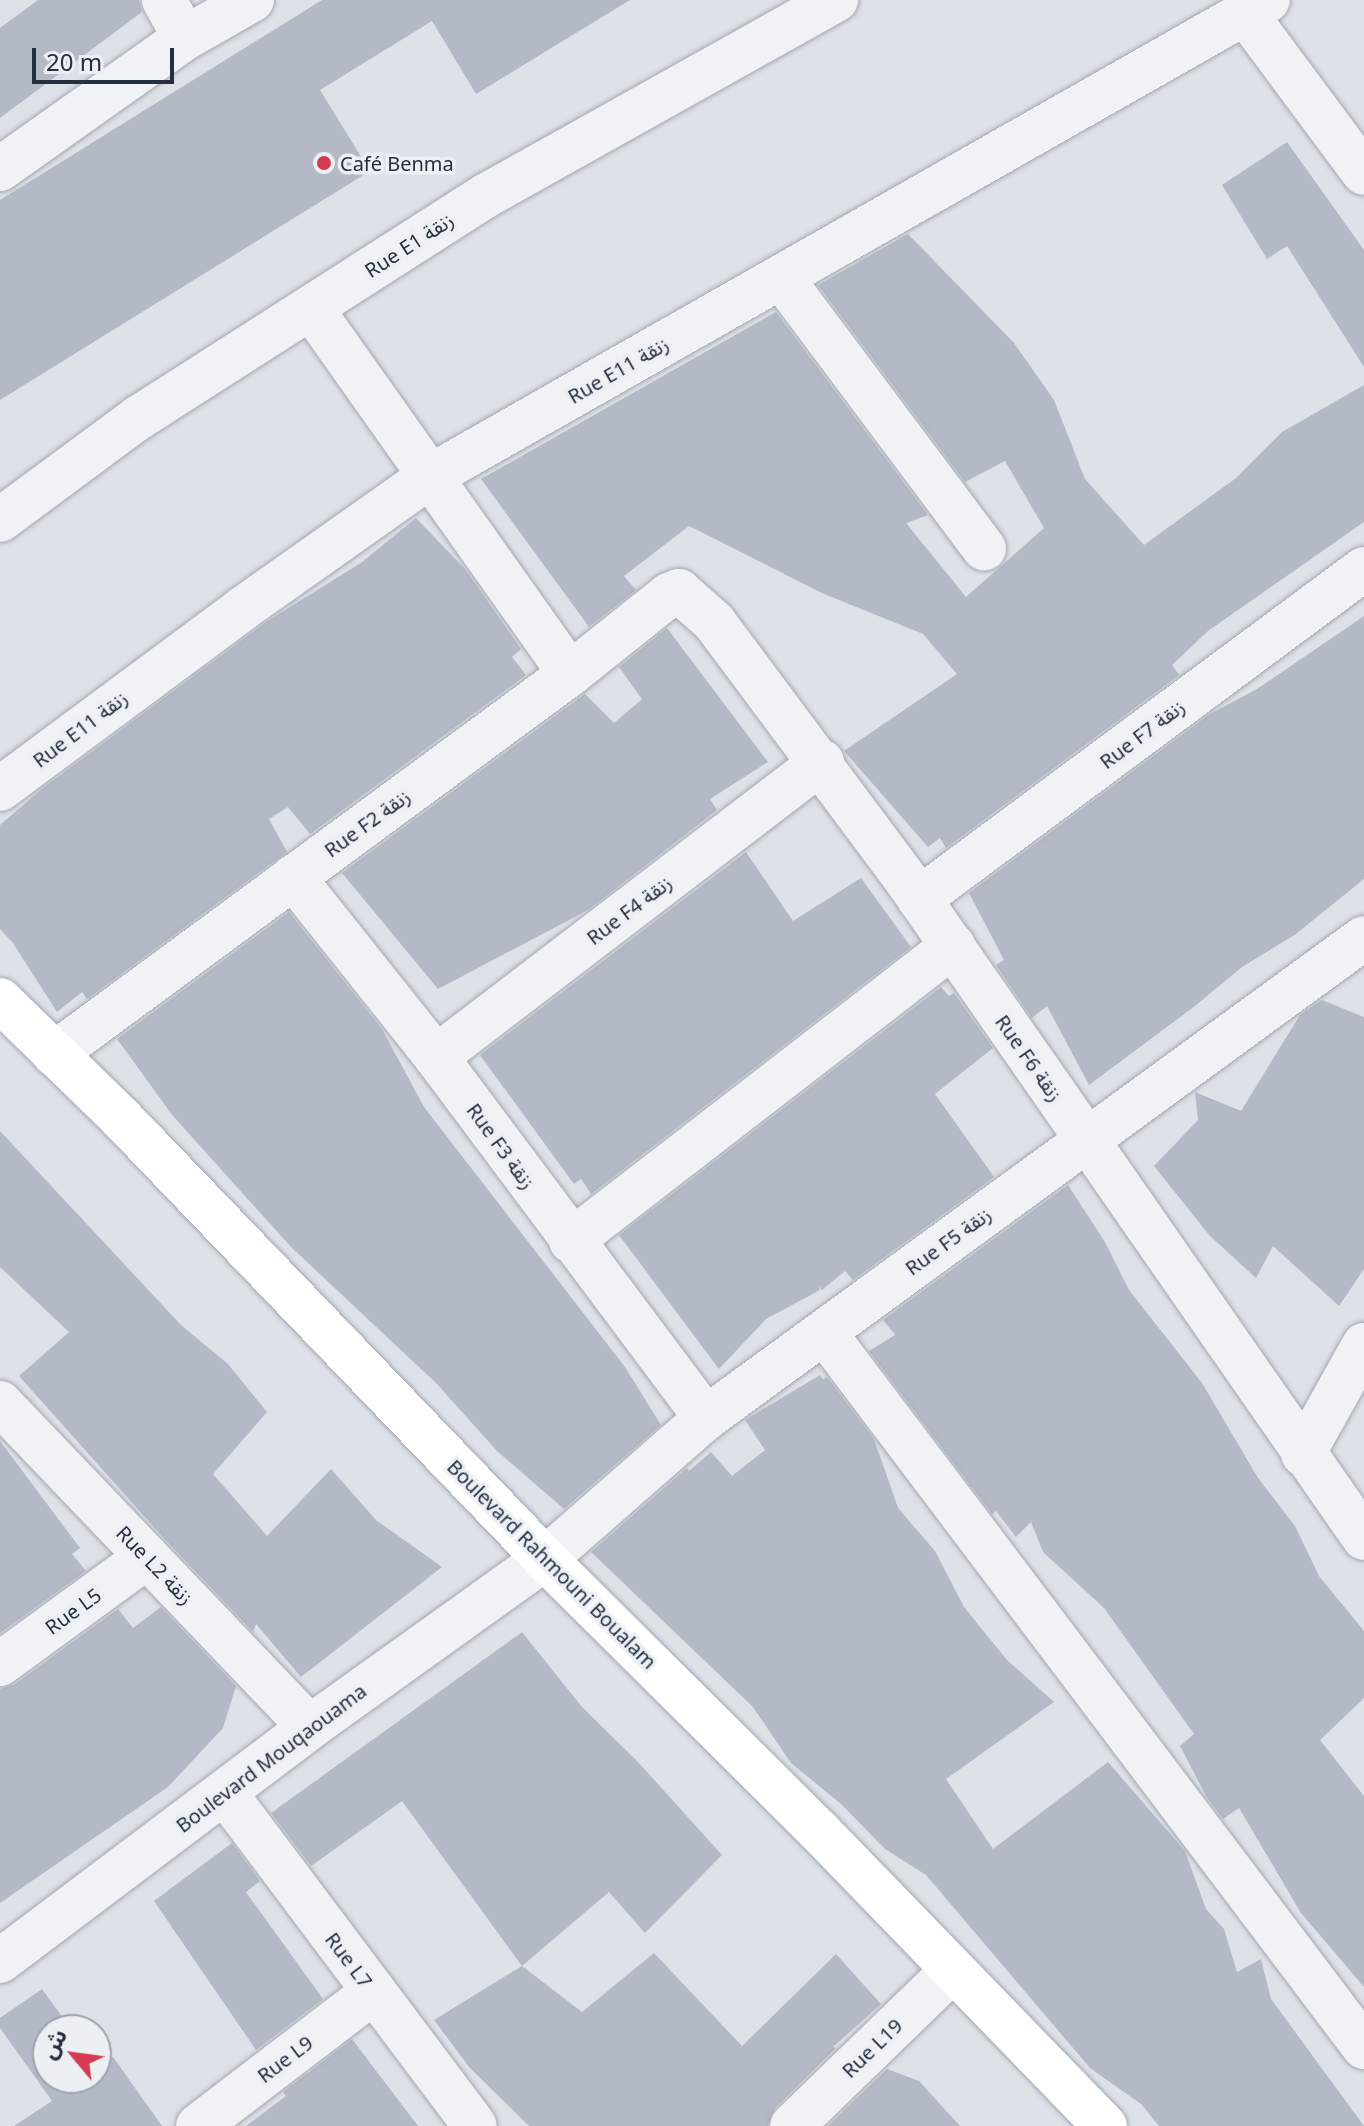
<!DOCTYPE html>
<meta charset="utf-8">
<style>
body{margin:0}
#map{position:relative;width:1364px;height:2126px;overflow:hidden;background:#dde1e8;font-family:"Noto Sans","Noto Sans Arabic",sans-serif}
div>[style]{position:absolute}
.building>*{inset:0;background:#b4bac5}
.roads{filter:drop-shadow(0 0 2px #a2a8b2) drop-shadow(0 0 2px #a2a8b2)}
.street>*{height:44px;margin:-22px;padding:0 22px;transform-origin:22px;border-radius:22px;background:#f0f2f6}
.secondary>*{height:44px;margin:-22px;padding:0 22px;transform-origin:22px;border-radius:22px;background:#fff}
.dots>*{width:22px;height:22px;translate:-50% -50%;box-sizing:border-box;border:4px solid #ecf0f5;border-radius:50%}
span{translate:-50% -50%;white-space:nowrap;text-align:center;line-height:1.15;-webkit-text-stroke:7px #ecf0f5;paint-order:stroke}
.poi-label{font-size:20px;color:#262f3f}
.left{translate:0 -50%;text-align:left}
.street-label{font-size:20px;color:#262f3f}
.north{position:absolute;left:32px;top:2014px;width:80px;height:80px;box-sizing:border-box;background:#ecf0f5;border:2px solid #9da3ac;border-radius:50%;rotate:299deg;font-size:22px;font-weight:700;line-height:32px;text-align:center;color:#262f3f}
.north::after{content:'';display:block;margin:auto;width:28px;height:36px;background:#d43b51;clip-path:polygon(50% 0,100% 100%,50% 72%,0 100%)}
.scale{position:absolute;left:32px;top:48px;width:142px;height:36px;box-sizing:border-box;border:4px solid #262f3f;border-top:0;padding-left:10px;font-size:24px;line-height:28px;white-space:nowrap;color:#262f3f;-webkit-text-stroke:6px #ecf0f5;paint-order:stroke}
</style>
<div id="map">
<div class="building">
<i style="clip-path:polygon(38px 0,139px 0,142px 12px,0 118px,0 28px)"></i>
<i style="clip-path:polygon(322px 0,630px 0,476px 94px,432px 21px,320px 90px,370px 171px,0 400px,0 200px)"></i>
<i style="clip-path:polygon(1287px 142px,1364px 250px,1364px 367px,1287px 246px,1267px 259px,1222px 185px)"></i>
<i style="clip-path:polygon(908px 234px,1014px 343px,1054px 400px,1085px 479px,1144px 545px,1236px 478px,1282px 432px,1364px 385px,1364px 522px,1208px 631px,1172px 665px,1179px 675px,946px 848px,940px 838px,928px 847px,844px 751px,957px 674px,923px 634px,824px 594px,689px 526px,624px 576px,636px 590px,589px 627px,481px 479px,776px 312px,928px 515px,906px 523px,966px 597px,1044px 528px,1005px 461px,965px 482px,818px 285px)"></i>
<i style="clip-path:polygon(416px 518px,466px 570px,521px 649px,512px 657px,526px 675px,310px 834px,288px 807px,269px 819px,287px 852px,87px 999px,82px 992px,57px 1012px,13px 943px,0 929px,0 825px,43px 788px,266px 622px,362px 562px)"></i>
<i style="clip-path:polygon(1364px 616px,1364px 879px,1296px 934px,1242px 967px,1195px 1006px,1089px 1085px,1047px 1006px,1032px 1018px,996px 965px,1004px 960px,969px 893px,1210px 714px,1257px 689px)"></i>
<i style="clip-path:polygon(667px 628px,768px 762px,710px 799px,717px 810px,588px 910px,438px 989px,342px 873px,585px 694px,614px 723px,642px 699px,619px 667px)"></i>
<i style="clip-path:polygon(746px 852px,793px 921px,861px 878px,911px 947px,591px 1194px,581px 1179px,574px 1184px,480px 1055px)"></i>
<i style="clip-path:polygon(289px 912px,382px 1029px,424px 1107px,625px 1367px,661px 1425px,564px 1509px,497px 1451px,436px 1383px,291px 1247px,173px 1116px,117px 1039px)"></i>
<i style="clip-path:polygon(941px 987px,949px 996px,954px 993px,993px 1048px,935px 1094px,994px 1177px,853px 1280px,845px 1271px,822px 1290px,819px 1286px,820px 1290px,766px 1319px,719px 1369px,619px 1235px)"></i>
<i style="clip-path:polygon(1322px 1000px,1364px 1017px,1364px 1269px,1339px 1306px,1273px 1246px,1256px 1278px,1210px 1236px,1154px 1166px,1198px 1120px,1195px 1092px,1241px 1111px,1300px 1015px)"></i>
<i style="clip-path:polygon(0 1131px,181px 1325px,228px 1364px,267px 1412px,213px 1474px,267px 1536px,331px 1469px,376px 1520px,442px 1567px,301px 1677px,256px 1624px,253px 1632px,160px 1534px,19px 1376px,69px 1332px,0 1267px)"></i>
<i style="clip-path:polygon(1068px 1185px,1105px 1242px,1129px 1290px,1202px 1383px,1258px 1478px,1295px 1526px,1319px 1576px,1364px 1631px,1364px 1698px,1320px 1740px,1364px 1796px,1364px 1987px,1301px 1913px,1239px 1808px,1223px 1819px,1206px 1796px,1180px 1746px,1194px 1734px,1104px 1608px,1043px 1552px,1031px 1522px,1016px 1537px,996px 1511px,992px 1514px,869px 1351px,895px 1335px,883px 1320px)"></i>
<i style="clip-path:polygon(820px 1375px,823px 1379px,827px 1377px,874px 1439px,898px 1508px,935px 1551px,964px 1607px,1007px 1660px,1054px 1702px,946px 1779px,993px 1849px,1108px 1762px,1185px 1851px,1206px 1909px,1224px 1929px,1237px 1972px,1261px 1959px,1271px 1999px,1364px 2126px,1159px 2126px,1141px 2104px,1090px 2068px,926px 1875px,885px 1849px,841px 1804px,791px 1763px,753px 1707px,591px 1552px,687px 1468px,689px 1471px,711px 1452px,732px 1476px,765px 1450px,745px 1420px)"></i>
<i style="clip-path:polygon(0 1441px,80px 1548px,72px 1554px,86px 1571px,0 1633px)"></i>
<i style="clip-path:polygon(161px 1607px,236px 1686px,223px 1728px,168px 1787px,0 1903px,0 1689px,15px 1684px,118px 1609px,133px 1628px)"></i>
<i style="clip-path:polygon(522px 1632px,582px 1707px,638px 1762px,722px 1855px,645px 1933px,609px 1892px,522px 1966px,402px 1801px,311px 1866px,271px 1813px)"></i>
<i style="clip-path:polygon(232px 1843px,260px 1881px,246px 1892px,323px 1999px,256px 2050px,154px 1901px)"></i>
<i style="clip-path:polygon(654px 1953px,742px 2046px,836px 1954px,881px 2004px,833px 2047px,836px 2048px,775px 2108px,768px 2126px,529px 2126px,469px 2067px,434px 2020px,522px 1966px,582px 2012px)"></i>
<i style="clip-path:polygon(42px 1989px,72px 2030px,48px 2030px,48px 2078px,96px 2078px,96px 2064px,98px 2067px,113px 2057px,162px 2126px,14px 2126px,52px 2101px,0 2028px,0 2018px)"></i>
<i style="clip-path:polygon(352px 2039px,418px 2126px,246px 2126px,286px 2096px,283px 2092px)"></i>
<i style="clip-path:polygon(887px 2069px,919px 2081px,960px 2126px,828px 2126px)"></i>
</div>
<div class="roads">
<div class="street">
<i style="left:164px;top:0;width:43px;rotate:61.1deg"></i>
<i style="left:1245px;top:13px;width:199px;rotate:53.4deg"></i>
<i style="left:0;top:169px;width:227px;rotate:-35.3deg"></i>
<i style="left:185px;top:38px;width:77px;rotate:-29.6deg"></i>
<i style="left:781px;top:277px;width:339px;rotate:53.2deg"></i>
<i style="left:311px;top:308px;width:448px;rotate:54.7deg"></i>
<i style="left:0;top:520px;width:172px;rotate:-36.5deg"></i>
<i style="left:138px;top:418px;width:414px;rotate:-32.6deg"></i>
<i style="left:487px;top:195px;width:400px;rotate:-29.2deg"></i>
<i style="left:0;top:789px;width:302px;rotate:-36.6deg"></i>
<i style="left:242px;top:609px;width:229px;rotate:-35.2deg"></i>
<i style="left:429px;top:477px;width:965px;rotate:-29.62deg"></i>
<i style="left:293px;top:877px;width:230px;rotate:51.5deg"></i>
<i style="left:436px;top:1057px;width:451px;rotate:53.2deg"></i>
<i style="left:919px;top:899px;width:554px;rotate:-36.56deg"></i>
<i style="left:54px;top:1054px;width:641px;rotate:-36.37deg"></i>
<i style="left:570px;top:674px;width:127px;rotate:-38.6deg"></i>
<i style="left:669px;top:595px;width:11px;rotate:-22deg"></i>
<i style="left:679px;top:591px;width:47px;rotate:41.5deg"></i>
<i style="left:714px;top:622px;width:323px;rotate:53.3deg"></i>
<i style="left:907px;top:881px;width:800px;rotate:55.18deg"></i>
<i style="left:436px;top:1057px;width:486px;rotate:-37.4deg"></i>
<i style="left:571px;top:1241px;width:483px;rotate:-37.7deg"></i>
<i style="left:824px;top:1332px;width:896px;rotate:52.94deg"></i>
<i style="left:0;top:1403px;width:448px;rotate:46.3deg"></i>
<i style="left:1303px;top:1454px;width:125px;rotate:-60.8deg"></i>
<i style="left:0;top:1664px;width:182px;rotate:-36.1deg"></i>
<i style="left:225px;top:1793px;width:416px;rotate:53.1deg"></i>
<i style="left:0;top:1961px;width:388px;rotate:-37deg"></i>
<i style="left:310px;top:1727px;width:289px;rotate:-35.6deg"></i>
<i style="left:545px;top:1559px;width:214px;rotate:-41.2deg"></i>
<i style="left:706px;top:1418px;width:814px;rotate:-36.11deg"></i>
<i style="left:198px;top:2126px;width:220px;rotate:-37.4deg"></i>
<i style="left:792px;top:2126px;width:224px;rotate:-44.1deg"></i>
</div>
<div class="secondary">
<i style="left:0;top:1000px;width:170px;rotate:44.3deg"></i>
<i style="left:122px;top:1119px;width:610px;rotate:46.13deg"></i>
<i style="left:545px;top:1559px;width:386px;rotate:44.8deg"></i>
<i style="left:819px;top:1831px;width:411px;rotate:45.9deg"></i>
</div>
</div>
<div class="dots">
<i style="left:324px;top:163px;background:#d43b51"></i>
</div>
<div class="poi-label">
<span class="left" style="left:340px;top:163px">Café Benma</span>
</div>
<div class="street-label">
<span style="left:409px;top:245px;rotate:-33deg">Rue E1 زنقة</span>
<span style="left:618px;top:370px;rotate:-30deg">Rue E11 زنقة</span>
<span style="left:80px;top:729px;rotate:-37deg">Rue E11 زنقة</span>
<span style="left:1142px;top:734px;rotate:-37deg">Rue F7 زنقة</span>
<span style="left:367px;top:823px;rotate:-36deg">Rue F2 زنقة</span>
<span style="left:629px;top:910px;rotate:-37deg">Rue F4 زنقة</span>
<span style="left:1029px;top:1058px;rotate:55deg">Rue F6 زنقة</span>
<span style="left:501px;top:1146px;rotate:54deg">Rue F3 زنقة</span>
<span style="left:948px;top:1241px;rotate:-36deg">Rue F5 زنقة</span>
<span style="left:552px;top:1564px;rotate:45deg">Boulevard Rahmouni Boualam</span>
<span style="left:155px;top:1565px;rotate:46deg">Rue L2 زنقة</span>
<span style="left:73px;top:1611px;rotate:-36deg">Rue L5</span>
<span style="left:271px;top:1758px;rotate:-37deg">Boulevard Mouqaouama</span>
<span style="left:349px;top:1960px;rotate:53deg">Rue L7</span>
<span style="left:872px;top:2048px;rotate:-44deg">Rue L19</span>
<span style="left:285px;top:2059px;rotate:-37deg">Rue L9</span>
</div>
<div class="north">ش</div>
<div class="scale">20 m</div>
</div>
